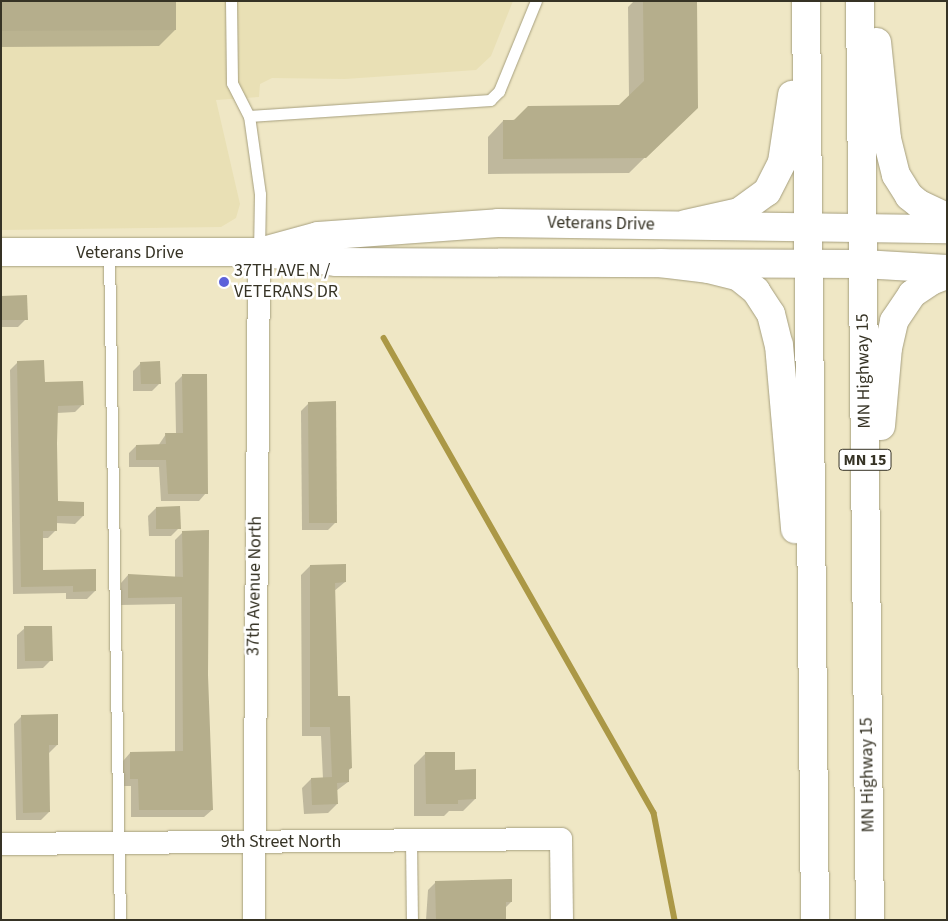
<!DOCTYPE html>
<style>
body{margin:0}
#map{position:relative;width:948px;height:921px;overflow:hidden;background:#efe7c5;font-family:"Source Sans 3",sans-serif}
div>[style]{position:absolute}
.built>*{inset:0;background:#e9e0b5}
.shadow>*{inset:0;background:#0003}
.stream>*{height:5.5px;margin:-2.75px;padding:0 2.75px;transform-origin:2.75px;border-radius:2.75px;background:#ab9846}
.building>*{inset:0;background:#b5ae8c}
.roads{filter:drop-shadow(0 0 1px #a69f7e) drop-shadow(0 0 1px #a69f7e)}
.service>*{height:11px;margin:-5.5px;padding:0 5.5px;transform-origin:5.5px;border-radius:5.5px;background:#fff}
.minor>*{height:22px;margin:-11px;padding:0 11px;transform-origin:11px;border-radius:11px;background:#fff}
.secondary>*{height:28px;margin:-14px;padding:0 14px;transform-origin:14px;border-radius:14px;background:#fff}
.trunk>*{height:28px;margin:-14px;padding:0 14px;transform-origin:14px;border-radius:14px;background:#fff}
.dots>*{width:14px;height:14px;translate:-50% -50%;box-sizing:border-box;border:2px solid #fff;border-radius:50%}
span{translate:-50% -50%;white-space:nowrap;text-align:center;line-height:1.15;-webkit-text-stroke:5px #fff;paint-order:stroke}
.shield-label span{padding:1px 4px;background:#fff;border:1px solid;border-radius:4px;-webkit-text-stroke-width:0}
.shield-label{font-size:16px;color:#363325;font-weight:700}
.street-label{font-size:18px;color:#363325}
.poi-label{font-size:18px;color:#363325}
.left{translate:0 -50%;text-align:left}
.frame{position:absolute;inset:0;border:2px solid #363325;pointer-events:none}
</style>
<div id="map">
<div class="built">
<i style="clip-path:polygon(1px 1px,513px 1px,491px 56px,476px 70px,345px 79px,272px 78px,260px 84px,259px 97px,216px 100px,240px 204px,236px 218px,221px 227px,1px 230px)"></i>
</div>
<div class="shadow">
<i style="clip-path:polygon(1px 1px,175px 30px,159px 46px,1px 47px)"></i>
<i style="clip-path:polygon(634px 1px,696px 1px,696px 107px,629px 173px,488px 174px,488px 137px,503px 121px,619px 107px,629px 98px,628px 7px)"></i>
<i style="clip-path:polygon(1px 297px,26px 319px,18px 327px,1px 327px)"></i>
<i style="clip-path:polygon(18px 362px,43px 383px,82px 405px,75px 412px,57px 413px,57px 503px,83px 516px,75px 524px,56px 523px,56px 530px,48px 538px,42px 538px,42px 571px,95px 591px,87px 599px,66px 599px,66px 593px,13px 594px,10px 370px)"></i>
<i style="clip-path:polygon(141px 363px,160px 383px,152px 391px,133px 391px,133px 371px)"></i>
<i style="clip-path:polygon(183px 375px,206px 493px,199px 501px,161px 501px,159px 467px,129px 467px,129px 453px,136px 446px,158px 446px,166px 434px,176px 434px,175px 383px)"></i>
<i style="clip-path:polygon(309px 403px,336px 522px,328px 530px,302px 530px,301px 411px)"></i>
<i style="clip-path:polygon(156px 508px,179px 528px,171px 536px,149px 536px,148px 516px)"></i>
<i style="clip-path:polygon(183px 532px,207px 675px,212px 810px,204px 817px,131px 817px,131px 786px,123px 786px,123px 761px,130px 753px,175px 752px,175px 604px,121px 605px,121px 583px,128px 575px,175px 578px,175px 540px)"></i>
<i style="clip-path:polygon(310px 566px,345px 582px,334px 591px,337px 698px,351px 768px,347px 772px,348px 782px,336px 791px,337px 804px,328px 813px,304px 814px,302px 788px,311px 779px,323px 779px,321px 736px,302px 736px,301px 575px)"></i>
<i style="clip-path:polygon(25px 628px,51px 660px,43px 668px,17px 669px,17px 635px)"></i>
<i style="clip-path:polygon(22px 716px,57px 745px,49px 753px,49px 812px,41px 820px,16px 820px,14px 724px)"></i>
<i style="clip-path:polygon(426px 753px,454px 771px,475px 799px,463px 811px,449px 811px,444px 816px,414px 816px,414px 765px)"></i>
<i style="clip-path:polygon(436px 882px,511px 902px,505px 908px,505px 920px,426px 920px,428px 890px)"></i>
</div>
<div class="stream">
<i style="left:384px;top:338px;width:546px;rotate:60.39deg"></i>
<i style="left:654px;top:813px;width:109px;rotate:78.9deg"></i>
</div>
<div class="building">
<i style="clip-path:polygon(1px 1px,176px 1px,176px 30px,1px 31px)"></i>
<i style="clip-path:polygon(643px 1px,697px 1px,698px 108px,646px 158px,503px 159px,503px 120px,514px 120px,528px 106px,619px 105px,644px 81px)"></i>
<i style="clip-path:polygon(27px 295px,28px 320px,1px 320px,1px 296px)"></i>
<i style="clip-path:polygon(44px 360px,45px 382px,83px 381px,84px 405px,58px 406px,57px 443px,58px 501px,84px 502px,84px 516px,57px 516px,57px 531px,43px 531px,43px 570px,96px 569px,96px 591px,73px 592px,73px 586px,21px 587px,17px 361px)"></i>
<i style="clip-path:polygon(160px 361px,161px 384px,141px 384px,140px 362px)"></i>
<i style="clip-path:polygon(182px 374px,207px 374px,208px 494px,168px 494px,166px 460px,136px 460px,136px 445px,166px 444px,165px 433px,183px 433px)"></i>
<i style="clip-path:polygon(336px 401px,337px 523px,309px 523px,308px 402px)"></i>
<i style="clip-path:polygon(180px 506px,181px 529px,156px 529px,156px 507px)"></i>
<i style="clip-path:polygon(209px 530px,208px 675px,213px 810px,139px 810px,138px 779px,130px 779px,130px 752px,183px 751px,182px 597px,128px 598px,128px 574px,183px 577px,182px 531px)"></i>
<i style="clip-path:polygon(346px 564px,346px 582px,335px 583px,338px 696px,350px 696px,352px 768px,349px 769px,349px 782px,337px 783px,338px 804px,312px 805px,311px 778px,332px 777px,330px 727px,310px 727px,310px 565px)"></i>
<i style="clip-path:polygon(24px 626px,52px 626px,53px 661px,25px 661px)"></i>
<i style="clip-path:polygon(58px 714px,58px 745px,49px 745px,50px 812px,23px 813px,21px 715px)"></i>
<i style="clip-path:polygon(425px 752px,455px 752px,455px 770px,476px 769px,476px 799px,458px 800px,458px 804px,426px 804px)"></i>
<i style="clip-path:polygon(512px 879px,512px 902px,506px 902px,506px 920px,436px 920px,435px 881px)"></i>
</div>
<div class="roads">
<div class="service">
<i style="left:231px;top:1px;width:82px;rotate:89.3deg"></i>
<i style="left:232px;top:83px;width:37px;rotate:63deg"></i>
<i style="left:259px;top:252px;width:58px;rotate:-89deg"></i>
<i style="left:260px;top:194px;width:79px;rotate:-98deg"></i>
<i style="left:249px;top:116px;width:242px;rotate:-3.8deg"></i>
<i style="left:490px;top:100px;width:13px;rotate:-45deg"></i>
<i style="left:499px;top:91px;width:97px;rotate:-67.7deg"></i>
<i style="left:109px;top:253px;width:667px;rotate:89.06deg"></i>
<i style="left:411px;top:841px;width:79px;rotate:89.3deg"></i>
</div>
<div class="minor">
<i style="left:1px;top:844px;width:560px;rotate:-0.51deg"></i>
<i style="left:561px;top:839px;width:81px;rotate:89.3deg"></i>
<i style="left:254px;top:920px;width:668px;rotate:-89.57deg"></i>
</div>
<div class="secondary">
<i style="left:267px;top:250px;width:53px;rotate:-15.4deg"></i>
<i style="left:318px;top:236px;width:180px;rotate:-4.1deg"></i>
<i style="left:498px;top:223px;width:449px;rotate:0.8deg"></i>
<i style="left:1px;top:252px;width:258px"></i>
<i style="left:259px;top:252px;width:78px;rotate:7.4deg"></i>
<i style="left:336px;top:262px;width:527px;rotate:0.22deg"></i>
<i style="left:863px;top:264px;width:84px;rotate:3.4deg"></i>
</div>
<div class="trunk">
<i style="left:806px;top:1px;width:919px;rotate:89.44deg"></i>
<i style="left:860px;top:1px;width:919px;rotate:89.38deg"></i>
<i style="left:877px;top:42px;width:98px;rotate:84.1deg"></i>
<i style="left:887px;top:139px;width:37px;rotate:76deg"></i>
<i style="left:896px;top:175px;width:25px;rotate:58deg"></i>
<i style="left:909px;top:196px;width:13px;rotate:39deg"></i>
<i style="left:919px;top:204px;width:31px;rotate:25deg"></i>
<i style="left:686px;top:224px;width:54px;rotate:-12.8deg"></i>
<i style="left:739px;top:212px;width:34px;rotate:-36deg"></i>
<i style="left:767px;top:192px;width:34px;rotate:-63deg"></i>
<i style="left:782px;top:162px;width:68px;rotate:-81.5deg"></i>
<i style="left:660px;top:263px;width:48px;rotate:7.1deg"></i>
<i style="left:708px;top:269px;width:32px;rotate:14deg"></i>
<i style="left:739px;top:277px;width:22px;rotate:39deg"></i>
<i style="left:756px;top:291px;width:27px;rotate:57deg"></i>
<i style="left:771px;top:314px;width:32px;rotate:76deg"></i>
<i style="left:779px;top:345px;width:185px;rotate:85deg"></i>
<i style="left:881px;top:426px;width:78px;rotate:-84.9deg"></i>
<i style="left:888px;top:348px;width:28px;rotate:-77deg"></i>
<i style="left:894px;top:321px;width:32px;rotate:-56deg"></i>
<i style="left:912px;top:294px;width:23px;rotate:-34deg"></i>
<i style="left:931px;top:281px;width:17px;rotate:-21deg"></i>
</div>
</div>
<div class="dots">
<i style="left:224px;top:282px;background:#5d62da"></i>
</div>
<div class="shield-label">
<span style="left:865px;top:460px">MN 15</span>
</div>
<div class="street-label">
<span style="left:601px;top:224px;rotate:1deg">Veterans Drive</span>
<span style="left:130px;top:253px">Veterans Drive</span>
<span style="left:864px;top:371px;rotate:-91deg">MN Highway 15</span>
<span style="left:255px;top:586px;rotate:-89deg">37th Avenue North</span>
<span style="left:868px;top:775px;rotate:-91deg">MN Highway 15</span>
<span style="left:281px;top:842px">9th Street North</span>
</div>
<div class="poi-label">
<span class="left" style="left:234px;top:282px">37TH AVE N /<br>VETERANS DR</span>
</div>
<div class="frame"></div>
</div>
